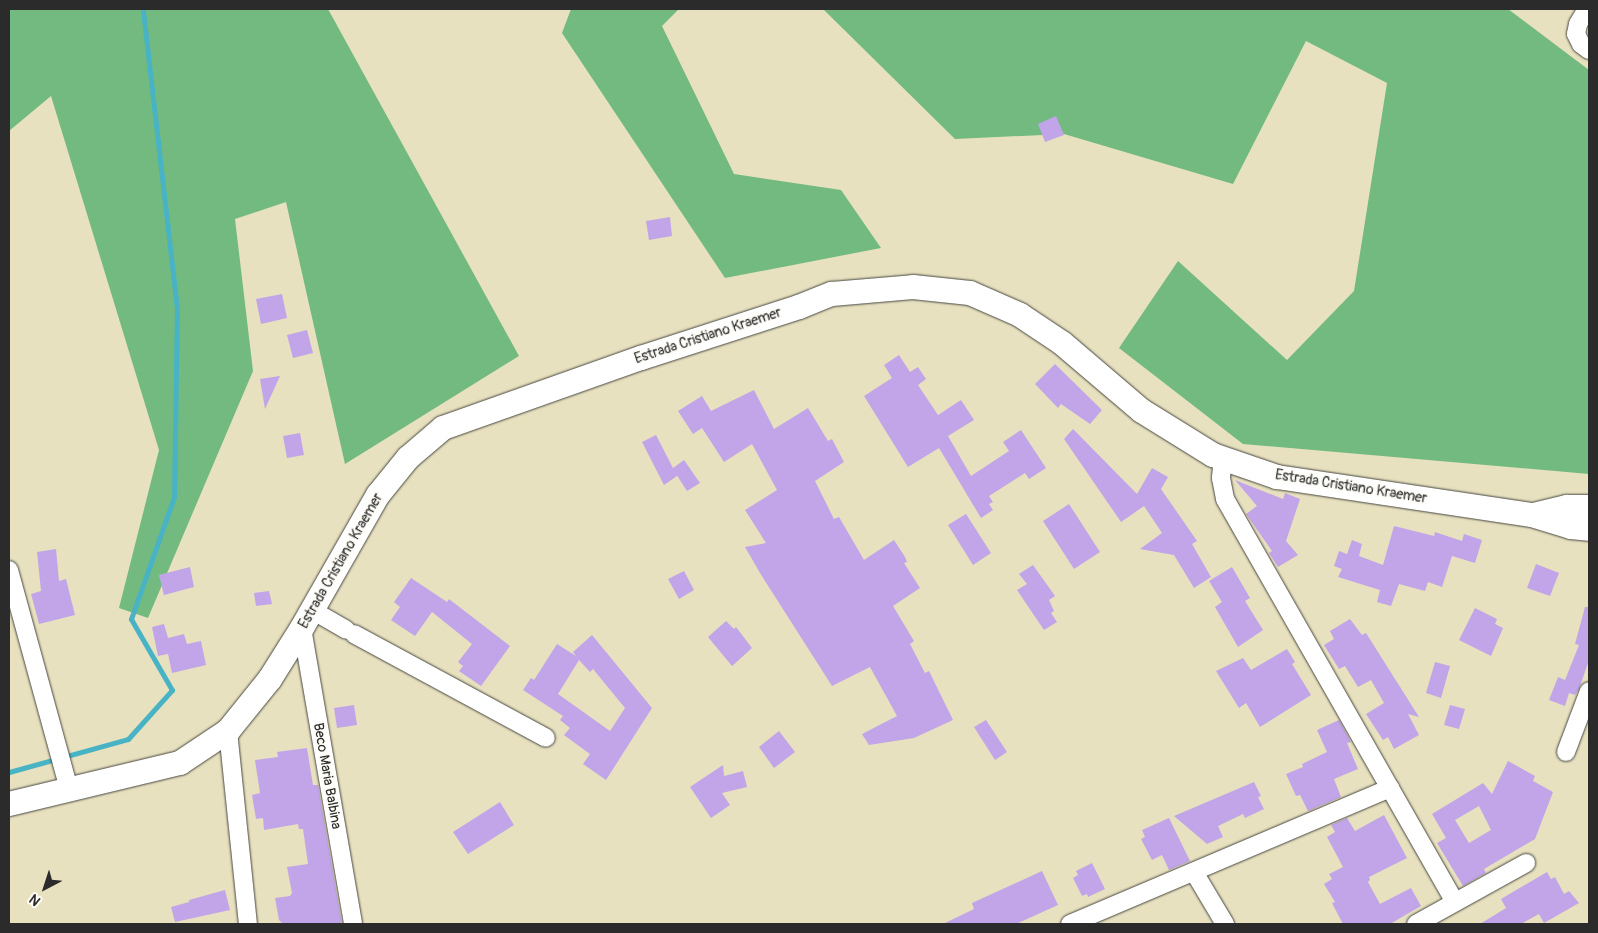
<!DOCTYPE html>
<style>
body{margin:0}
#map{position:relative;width:1598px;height:933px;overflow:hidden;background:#e7e1bf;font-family:Pangolin,sans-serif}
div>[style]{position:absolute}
.forest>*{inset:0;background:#72ba80}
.stream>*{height:5px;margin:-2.5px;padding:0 2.5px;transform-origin:2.5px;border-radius:2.5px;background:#48b3c5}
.building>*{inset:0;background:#c1a5e8}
.roads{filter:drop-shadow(0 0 1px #474641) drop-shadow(0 0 1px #474641)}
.street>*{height:18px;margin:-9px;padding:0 9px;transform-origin:9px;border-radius:9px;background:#fff}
.secondary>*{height:24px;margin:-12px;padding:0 12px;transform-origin:12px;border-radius:12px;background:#fff}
span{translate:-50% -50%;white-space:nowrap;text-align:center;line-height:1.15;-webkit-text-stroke:4px #fdfcf7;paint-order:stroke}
.street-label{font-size:14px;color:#2b2b2b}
.frame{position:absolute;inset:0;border:10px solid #2b2b2b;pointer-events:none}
.north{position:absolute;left:20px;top:863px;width:50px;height:50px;-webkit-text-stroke:4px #fdfcf7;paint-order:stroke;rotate:220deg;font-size:14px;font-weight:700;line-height:20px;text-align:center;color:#2b2b2b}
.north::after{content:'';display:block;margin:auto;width:18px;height:22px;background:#2b2b2b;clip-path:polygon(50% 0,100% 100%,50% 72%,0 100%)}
</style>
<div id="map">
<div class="forest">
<i style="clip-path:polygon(9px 9px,328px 9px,519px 356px,345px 464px,286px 202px,235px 219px,253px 371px,148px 618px,119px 608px,159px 450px,51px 96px,9px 131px)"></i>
<i style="clip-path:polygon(571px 9px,679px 9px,662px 26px,734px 174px,841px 190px,881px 248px,725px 278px,562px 33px)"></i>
<i style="clip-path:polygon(823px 9px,1508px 9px,1589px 70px,1589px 474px,1243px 444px,1119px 348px,1178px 261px,1287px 360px,1354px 291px,1387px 83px,1306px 41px,1233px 184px,1064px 134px,955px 139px)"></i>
</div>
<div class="stream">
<i style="left:9px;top:772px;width:123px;rotate:-15.5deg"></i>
<i style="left:128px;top:739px;width:66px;rotate:-48.1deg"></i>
<i style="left:172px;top:690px;width:82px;rotate:-120deg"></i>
<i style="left:131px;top:619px;width:129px;rotate:-70.6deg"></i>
<i style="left:174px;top:497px;width:188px;rotate:-89.1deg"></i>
<i style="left:177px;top:309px;width:302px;rotate:-96.5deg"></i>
</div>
<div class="building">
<i style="clip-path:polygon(1056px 116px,1064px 135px,1045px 142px,1038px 124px)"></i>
<i style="clip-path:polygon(670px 217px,672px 236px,649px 240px,646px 221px)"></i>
<i style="clip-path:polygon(282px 294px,287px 318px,261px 324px,256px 299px)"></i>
<i style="clip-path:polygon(307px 330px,313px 353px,293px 358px,287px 335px)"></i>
<i style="clip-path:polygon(899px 355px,910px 372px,918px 367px,926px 379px,918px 385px,938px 415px,961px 400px,974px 420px,948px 436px,971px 476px,1009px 451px,1003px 442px,1021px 430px,1046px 468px,1029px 479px,1025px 473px,989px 496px,993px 502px,989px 504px,993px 510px,981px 518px,939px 448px,908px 467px,864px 396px,892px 378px,884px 365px)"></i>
<i style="clip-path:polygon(1055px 364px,1102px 410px,1090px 424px,1061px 404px,1058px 408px,1035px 384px)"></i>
<i style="clip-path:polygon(280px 376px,265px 409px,260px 379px)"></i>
<i style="clip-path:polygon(754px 390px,774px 429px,808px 408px,828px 441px,832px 439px,844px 462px,815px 481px,834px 519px,839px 517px,864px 560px,894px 540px,905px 557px,907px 562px,904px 563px,920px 588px,893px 606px,914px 641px,910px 644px,925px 673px,929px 671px,953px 720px,914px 738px,869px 745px,862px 734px,897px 716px,870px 667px,832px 686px,760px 573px,745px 547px,766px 543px,745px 510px,777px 490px,752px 444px,724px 462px,702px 428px,693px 434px,678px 411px,702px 396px,711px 411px)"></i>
<i style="clip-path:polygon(1073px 429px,1137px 494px,1152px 468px,1168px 477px,1161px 489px,1197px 541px,1192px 544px,1211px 577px,1194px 588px,1174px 555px,1140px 549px,1162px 533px,1144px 506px,1121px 522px,1064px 439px)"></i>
<i style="clip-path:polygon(300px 433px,304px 455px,287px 458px,283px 436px)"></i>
<i style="clip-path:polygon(656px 435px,673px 468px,684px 460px,700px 483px,687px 491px,676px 474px,677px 476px,664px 485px,642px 442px)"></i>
<i style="clip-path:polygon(1235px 480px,1283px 499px,1285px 493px,1300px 499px,1286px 541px,1298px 555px,1278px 567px,1269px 553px,1272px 551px,1246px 514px,1257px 506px)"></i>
<i style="clip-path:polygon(1069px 504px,1100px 552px,1074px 569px,1043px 521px)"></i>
<i style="clip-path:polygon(966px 514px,991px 553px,973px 565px,948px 525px)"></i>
<i style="clip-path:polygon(1394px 526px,1434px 536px,1435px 532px,1462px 541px,1464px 534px,1482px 540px,1475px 563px,1452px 556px,1442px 587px,1428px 582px,1425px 591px,1399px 584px,1391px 606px,1377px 602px,1380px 590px,1338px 577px,1342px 569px,1334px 566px,1339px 551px,1347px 554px,1352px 540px,1362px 544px,1359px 556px,1383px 565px)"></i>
<i style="clip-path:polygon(56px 549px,59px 581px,66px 579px,75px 615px,39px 624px,31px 594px,41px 591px,37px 552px)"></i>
<i style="clip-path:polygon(1536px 564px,1559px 573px,1550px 596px,1527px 588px)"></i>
<i style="clip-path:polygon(1033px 565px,1055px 596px,1049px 600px,1054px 611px,1051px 613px,1057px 622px,1044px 630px,1017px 590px,1027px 584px,1019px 574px)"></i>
<i style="clip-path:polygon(190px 567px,194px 587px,164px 595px,159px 575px)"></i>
<i style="clip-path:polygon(1232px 567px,1250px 598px,1245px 601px,1263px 630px,1238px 647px,1215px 607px,1222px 602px,1209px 581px)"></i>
<i style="clip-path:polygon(684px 571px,694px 590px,679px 599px,668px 579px)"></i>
<i style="clip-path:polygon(411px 578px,447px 602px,449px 599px,510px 646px,481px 686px,459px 671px,463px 666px,458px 662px,472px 644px,432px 612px,415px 636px,391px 620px,400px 607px,394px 602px)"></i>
<i style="clip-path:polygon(269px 591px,272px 604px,256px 606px,254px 593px)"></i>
<i style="clip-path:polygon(1585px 607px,1589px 607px,1589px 660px,1579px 689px,1575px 695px,1569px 693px,1565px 706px,1549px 700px,1558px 677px,1565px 680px,1579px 645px,1575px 644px)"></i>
<i style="clip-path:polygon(1475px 608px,1497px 619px,1495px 624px,1503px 628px,1491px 656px,1459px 640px)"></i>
<i style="clip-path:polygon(1350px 619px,1362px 635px,1366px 633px,1419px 717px,1408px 714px,1419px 735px,1394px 749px,1388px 737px,1383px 740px,1366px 714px,1384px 703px,1371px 680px,1358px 687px,1345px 666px,1339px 669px,1324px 645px,1334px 639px,1330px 631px)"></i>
<i style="clip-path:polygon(726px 621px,734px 629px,736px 627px,752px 648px,732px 666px,708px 637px)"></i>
<i style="clip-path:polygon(164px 624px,168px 638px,184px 634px,187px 644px,201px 641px,206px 665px,172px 673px,168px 654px,158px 656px,152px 627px)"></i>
<i style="clip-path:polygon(evenodd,592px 635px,652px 708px,606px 780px,583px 764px,590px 754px,564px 735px,570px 728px,560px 720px,563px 716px,523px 690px,531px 678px,534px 680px,557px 644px,576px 656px,573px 652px,592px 635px,579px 660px,590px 672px,593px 669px,625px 708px,610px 731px,558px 694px,579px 660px)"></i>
<i style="clip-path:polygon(1287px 649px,1295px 662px,1292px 664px,1311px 695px,1260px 727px,1246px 703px,1239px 708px,1216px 671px,1243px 658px,1251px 670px)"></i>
<i style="clip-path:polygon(1435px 662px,1450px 666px,1441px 698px,1426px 693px)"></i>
<i style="clip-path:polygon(354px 705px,357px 725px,337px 728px,334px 708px)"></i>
<i style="clip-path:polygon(1450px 705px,1465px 709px,1459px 729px,1444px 725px)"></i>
<i style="clip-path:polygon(986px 720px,1007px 752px,995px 760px,974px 727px)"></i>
<i style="clip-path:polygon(1339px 720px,1351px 742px,1347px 743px,1358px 769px,1334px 779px,1341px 797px,1308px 811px,1300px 795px,1296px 796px,1286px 774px,1303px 767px,1302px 764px,1327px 752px,1317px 730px)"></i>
<i style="clip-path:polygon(779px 731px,795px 752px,774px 768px,759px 747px)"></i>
<i style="clip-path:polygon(307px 748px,313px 785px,318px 785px,342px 924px,283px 924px,279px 920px,275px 898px,290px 896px,292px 893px,287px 867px,308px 864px,303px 829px,299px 829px,298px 824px,264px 830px,263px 818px,256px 819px,252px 795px,260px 793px,255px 760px,278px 757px,277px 752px)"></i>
<i style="clip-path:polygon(evenodd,1508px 761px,1535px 776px,1533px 781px,1553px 792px,1535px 839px,1484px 869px,1486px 873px,1463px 886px,1437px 843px,1446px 838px,1432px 814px,1483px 783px,1492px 794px,1508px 761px,1479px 806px,1491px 830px,1469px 843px,1455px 820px,1479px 806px)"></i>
<i style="clip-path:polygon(723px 765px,724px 776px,743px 771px,747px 787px,722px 793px,730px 805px,711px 818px,690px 787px)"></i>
<i style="clip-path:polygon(1254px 782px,1261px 796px,1258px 797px,1264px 809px,1245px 818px,1243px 814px,1218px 826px,1223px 837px,1207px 844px,1174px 816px)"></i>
<i style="clip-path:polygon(500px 802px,514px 825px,468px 854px,453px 832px)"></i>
<i style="clip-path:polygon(1384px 815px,1407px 858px,1369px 877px,1370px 880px,1368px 882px,1380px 904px,1411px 888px,1421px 906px,1390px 924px,1343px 924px,1332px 903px,1335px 902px,1324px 884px,1332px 879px,1329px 874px,1343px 867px,1327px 837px,1335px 832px,1331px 825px,1347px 818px,1355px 831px)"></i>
<i style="clip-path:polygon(1169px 818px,1190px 861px,1169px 870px,1162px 855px,1152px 860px,1141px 839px,1145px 837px,1142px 830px)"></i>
<i style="clip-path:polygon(1092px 863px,1105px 889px,1088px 897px,1087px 894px,1082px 896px,1073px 878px,1078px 875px,1076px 871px)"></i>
<i style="clip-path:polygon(1042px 871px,1058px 905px,1016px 924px,943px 924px,974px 909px,972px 903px)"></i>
<i style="clip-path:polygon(1547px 872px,1551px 879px,1555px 877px,1564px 894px,1569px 891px,1579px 903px,1544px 923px,1539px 914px,1521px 924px,1480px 924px,1506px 908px,1501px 899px)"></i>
<i style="clip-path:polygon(225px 890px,230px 910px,175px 922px,171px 907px,189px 902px,189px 900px)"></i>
</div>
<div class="roads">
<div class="street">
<i style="left:1587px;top:9px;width:17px;rotate:121deg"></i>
<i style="left:1578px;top:24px;width:10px;rotate:101deg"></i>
<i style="left:1576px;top:34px;width:11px;rotate:63deg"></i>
<i style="left:1581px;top:44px;width:10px;rotate:37deg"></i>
<i style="left:1223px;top:458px;width:20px;rotate:96deg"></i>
<i style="left:1221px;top:478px;width:21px;rotate:79deg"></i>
<i style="left:1225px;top:499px;width:464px;rotate:60.3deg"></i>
<i style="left:9px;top:570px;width:227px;rotate:74.7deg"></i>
<i style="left:312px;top:610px;width:39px;rotate:30deg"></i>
<i style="left:302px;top:628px;width:300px;rotate:80.2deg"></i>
<i style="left:354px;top:634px;width:218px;rotate:28.4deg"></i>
<i style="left:228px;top:731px;width:194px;rotate:84.1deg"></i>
<i style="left:1566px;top:752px;width:65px;rotate:-69.3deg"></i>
<i style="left:1194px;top:872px;width:61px;rotate:59.2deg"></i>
<i style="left:1070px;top:924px;width:348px;rotate:-23deg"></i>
<i style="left:1416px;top:924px;width:126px;rotate:-29deg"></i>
</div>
<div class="secondary">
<i style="left:1534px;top:515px;width:34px;rotate:-14deg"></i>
<i style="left:1567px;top:507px;width:22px"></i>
<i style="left:9px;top:804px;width:176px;rotate:-13.5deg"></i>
<i style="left:180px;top:763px;width:58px;rotate:-33.7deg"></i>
<i style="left:228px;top:731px;width:67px;rotate:-51.1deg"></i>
<i style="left:270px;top:679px;width:60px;rotate:-57.9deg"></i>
<i style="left:302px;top:628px;width:153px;rotate:-60.3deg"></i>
<i style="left:378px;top:495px;width:48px;rotate:-51deg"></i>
<i style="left:408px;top:458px;width:46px;rotate:-40.6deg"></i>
<i style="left:443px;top:428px;width:210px;rotate:-19.5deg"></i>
<i style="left:641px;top:358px;width:166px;rotate:-17.9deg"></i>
<i style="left:799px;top:307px;width:35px;rotate:-22deg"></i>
<i style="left:832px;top:294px;width:81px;rotate:-4.9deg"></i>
<i style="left:913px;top:287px;width:57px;rotate:6deg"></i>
<i style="left:970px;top:293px;width:55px;rotate:23.7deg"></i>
<i style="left:1020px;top:315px;width:50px;rotate:33.7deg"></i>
<i style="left:1062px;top:343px;width:105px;rotate:40.4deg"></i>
<i style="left:1142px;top:411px;width:84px;rotate:31.8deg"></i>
<i style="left:1213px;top:455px;width:68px;rotate:19deg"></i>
<i style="left:1277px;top:477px;width:258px;rotate:8.5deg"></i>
<i style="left:1532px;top:515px;width:41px;rotate:17.1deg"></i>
<i style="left:1571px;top:527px;width:18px;rotate:6deg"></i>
</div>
</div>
<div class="street-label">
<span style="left:708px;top:336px;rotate:-18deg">Estrada Cristiano Kraemer</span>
<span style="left:1351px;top:487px;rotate:9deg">Estrada Cristiano Kraemer</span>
<span style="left:341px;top:561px;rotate:-60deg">Estrada Cristiano Kraemer</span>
<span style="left:327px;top:776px;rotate:80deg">Beco Maria Balbina</span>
</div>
<div class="frame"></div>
<div class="north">N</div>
</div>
